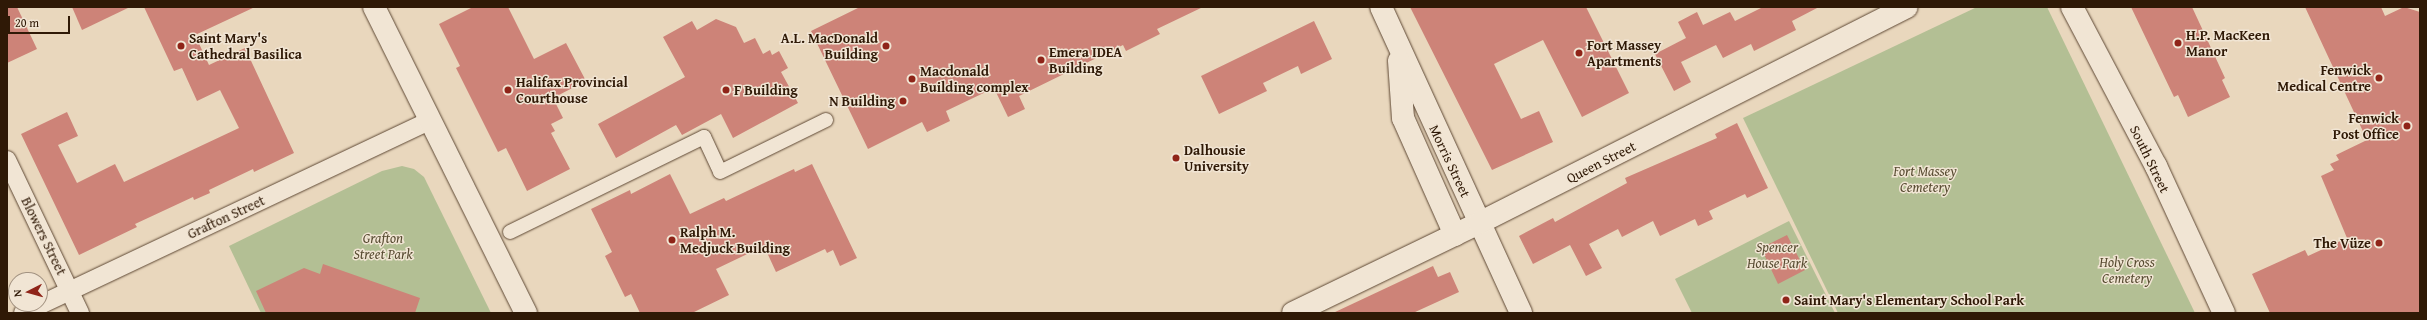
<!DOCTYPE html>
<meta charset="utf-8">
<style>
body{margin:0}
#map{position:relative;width:2427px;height:320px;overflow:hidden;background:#e9d7bd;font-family:"Gentium Book Plus",serif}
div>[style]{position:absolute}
.green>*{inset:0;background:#b3bf94}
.building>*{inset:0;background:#cd8378}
.roads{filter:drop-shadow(0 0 1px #5e4834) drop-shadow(0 0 1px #5e4834)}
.pedestrian>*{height:14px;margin:-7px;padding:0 7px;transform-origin:7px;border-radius:7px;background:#f1e5d4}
.minor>*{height:18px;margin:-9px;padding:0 9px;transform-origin:9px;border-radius:9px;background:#f1e5d4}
.tertiary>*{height:22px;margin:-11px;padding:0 11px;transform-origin:11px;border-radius:11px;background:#f1e5d4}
.secondary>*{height:22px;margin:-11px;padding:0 11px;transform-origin:11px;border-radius:11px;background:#f1e5d4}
.dots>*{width:11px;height:11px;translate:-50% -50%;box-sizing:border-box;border:2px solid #f1e5d4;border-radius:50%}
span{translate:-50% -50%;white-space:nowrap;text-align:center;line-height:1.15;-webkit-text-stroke:3px #f1e5d4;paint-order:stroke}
.poi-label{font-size:14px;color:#2f1906;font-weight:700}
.left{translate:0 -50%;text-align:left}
.right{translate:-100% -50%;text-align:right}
.street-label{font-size:14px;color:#2f1906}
.park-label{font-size:14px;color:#574b31;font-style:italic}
.frame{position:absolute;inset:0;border:8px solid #2f1906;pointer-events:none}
.north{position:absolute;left:8px;top:272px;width:40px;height:40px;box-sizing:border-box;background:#f1e5d4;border:1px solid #a39382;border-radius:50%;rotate:264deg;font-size:11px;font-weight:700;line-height:16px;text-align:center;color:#2f1906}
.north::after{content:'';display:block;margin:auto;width:14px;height:18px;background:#8f2418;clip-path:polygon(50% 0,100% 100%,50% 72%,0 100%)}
.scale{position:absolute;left:8px;top:16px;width:62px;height:18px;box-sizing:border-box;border:2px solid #2f1906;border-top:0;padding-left:5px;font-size:12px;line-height:14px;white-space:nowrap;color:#2f1906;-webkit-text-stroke:3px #f1e5d4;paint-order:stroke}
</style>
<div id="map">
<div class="green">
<i style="clip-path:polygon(1977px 7px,2047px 7px,2195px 313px,1838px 313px,1743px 118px)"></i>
<i style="clip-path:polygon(402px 166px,414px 169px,424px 177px,491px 313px,261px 313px,229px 246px,382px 171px)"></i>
<i style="clip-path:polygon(1789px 221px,1835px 313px,1692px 313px,1675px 279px)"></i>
</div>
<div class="building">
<i style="clip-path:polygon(7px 7px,17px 7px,37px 49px,7px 63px)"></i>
<i style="clip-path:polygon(72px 7px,130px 7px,82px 30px)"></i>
<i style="clip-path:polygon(144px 7px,255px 7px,195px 35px,209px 65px,245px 48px,294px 153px,254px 172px,253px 169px,209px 190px,210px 193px,194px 200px,193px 197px,135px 224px,137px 227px,79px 255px,21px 134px,67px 112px,78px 136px,58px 145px,77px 183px,115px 164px,124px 182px,239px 128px,220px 90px,197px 101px,182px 68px,174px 71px)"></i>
<i style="clip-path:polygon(473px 7px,508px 7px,534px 59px,566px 43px,586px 81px,553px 98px,563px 118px,551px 124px,555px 131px,551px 133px,570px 169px,527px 191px,506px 148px,498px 152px,456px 68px,460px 66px,439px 24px)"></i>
<i style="clip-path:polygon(860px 7px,1203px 7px,1157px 29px,1160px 34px,1126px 51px,1123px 45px,1019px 96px,1025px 109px,1008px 117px,994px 88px,946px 111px,950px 121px,927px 132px,922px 122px,868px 149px,811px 31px)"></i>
<i style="clip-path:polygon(1410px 7px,1586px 7px,1629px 93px,1582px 117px,1543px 40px,1494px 64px,1521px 119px,1539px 111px,1553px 142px,1492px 170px)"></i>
<i style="clip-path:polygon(1763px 7px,1819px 7px,1792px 21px,1796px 30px,1754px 51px,1751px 44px,1723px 58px,1716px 45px,1681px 62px,1691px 82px,1674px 91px,1655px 54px,1686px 38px,1678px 22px,1697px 12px,1703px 25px,1730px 12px,1735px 21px)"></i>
<i style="clip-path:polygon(2131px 7px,2192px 7px,2225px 78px,2222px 80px,2230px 97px,2188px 117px,2178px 95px,2174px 97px)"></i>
<i style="clip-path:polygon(2305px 7px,2381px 7px,2385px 16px,2404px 7px,2420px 12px,2420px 313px,2270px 313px,2252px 274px,2305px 250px,2308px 256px,2347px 238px,2321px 176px,2334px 170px,2330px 164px,2339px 160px,2336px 155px,2367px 140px)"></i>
<i style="clip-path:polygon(716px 19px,736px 27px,744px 43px,755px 38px,763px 54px,770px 50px,772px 55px,779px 51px,788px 68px,781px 72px,798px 103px,733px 138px,721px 114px,682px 135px,676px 125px,616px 158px,598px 124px,685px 77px,663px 37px,692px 21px,697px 30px)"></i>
<i style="clip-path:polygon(1314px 21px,1332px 59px,1301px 74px,1298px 66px,1263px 83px,1267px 91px,1219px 114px,1201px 76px)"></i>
<i style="clip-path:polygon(1737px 123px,1768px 188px,1747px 198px,1745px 194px,1709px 211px,1713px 219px,1698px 226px,1695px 219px,1660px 236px,1653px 221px,1622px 237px,1618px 229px,1589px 244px,1602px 268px,1586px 276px,1570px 245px,1533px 264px,1519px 236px,1553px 218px,1555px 222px,1627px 183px,1625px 178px,1717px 138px,1715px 134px)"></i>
<i style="clip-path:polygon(812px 164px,857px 258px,840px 266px,833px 250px,827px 253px,825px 249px,776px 272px,764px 246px,716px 269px,729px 295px,692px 313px,640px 313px,631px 294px,625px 297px,605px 256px,612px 252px,591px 209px,630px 190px,631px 194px,670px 174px,690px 214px,724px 198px,726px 201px,794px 169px,795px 172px)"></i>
<i style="clip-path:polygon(1787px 235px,1805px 270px,1778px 284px,1761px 248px)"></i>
<i style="clip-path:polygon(323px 264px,420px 298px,415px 313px,266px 313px,256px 291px,304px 268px,320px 274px)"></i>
<i style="clip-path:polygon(1433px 266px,1438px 277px,1450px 272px,1459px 292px,1413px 313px,1333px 313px)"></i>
</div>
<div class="roads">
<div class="pedestrian">
<i style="left:510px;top:232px;width:216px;rotate:-26.1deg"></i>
<i style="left:704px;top:137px;width:38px;rotate:65deg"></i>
<i style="left:720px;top:172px;width:118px;rotate:-26.1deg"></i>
</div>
<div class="minor">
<i style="left:7px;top:160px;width:170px;rotate:64.5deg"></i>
<i style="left:23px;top:313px;width:450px;rotate:-25.3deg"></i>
</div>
<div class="tertiary">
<i style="left:374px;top:7px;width:342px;rotate:63.6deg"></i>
<i style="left:1381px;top:7px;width:337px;rotate:65.4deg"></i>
<i style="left:1399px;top:61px;width:57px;rotate:86deg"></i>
<i style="left:1403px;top:118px;width:128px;rotate:66deg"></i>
<i style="left:1293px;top:313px;width:207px;rotate:-25.8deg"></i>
<i style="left:1479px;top:223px;width:479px;rotate:-26.8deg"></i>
</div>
<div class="secondary">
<i style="left:2072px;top:7px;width:180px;rotate:62.2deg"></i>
<i style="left:2156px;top:166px;width:162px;rotate:65.2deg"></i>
</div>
</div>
<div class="dots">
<i style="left:2178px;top:43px;background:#8f2418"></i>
<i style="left:181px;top:46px;background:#8f2418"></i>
<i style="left:886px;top:46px;background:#8f2418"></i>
<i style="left:1579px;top:53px;background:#8f2418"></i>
<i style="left:1041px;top:60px;background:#8f2418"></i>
<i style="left:2379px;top:78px;background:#8f2418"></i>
<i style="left:912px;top:79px;background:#8f2418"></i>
<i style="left:508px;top:90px;background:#8f2418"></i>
<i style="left:726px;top:90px;background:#8f2418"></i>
<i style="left:903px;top:101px;background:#8f2418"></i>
<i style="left:2407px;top:126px;background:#8f2418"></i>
<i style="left:1176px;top:158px;background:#8f2418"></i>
<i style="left:672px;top:240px;background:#8f2418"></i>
<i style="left:2379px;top:243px;background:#8f2418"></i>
<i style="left:1786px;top:300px;background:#8f2418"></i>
</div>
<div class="poi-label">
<span class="left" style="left:2186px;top:43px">H.P. MacKeen<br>Manor</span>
<span class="left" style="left:189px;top:46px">Saint Mary's<br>Cathedral Basilica</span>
<span class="right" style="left:878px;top:46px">A.L. MacDonald<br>Building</span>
<span class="left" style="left:1587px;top:53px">Fort Massey<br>Apartments</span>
<span class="left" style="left:1049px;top:60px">Emera IDEA<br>Building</span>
<span class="right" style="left:2371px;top:78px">Fenwick<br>Medical Centre</span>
<span class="left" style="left:920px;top:79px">Macdonald<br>Building complex</span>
<span class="left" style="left:516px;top:90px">Halifax Provincial<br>Courthouse</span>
<span class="left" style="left:734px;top:90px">F Building</span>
<span class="right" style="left:895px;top:101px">N Building</span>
<span class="right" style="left:2399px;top:126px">Fenwick<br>Post Office</span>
<span class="left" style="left:1184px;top:158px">Dalhousie<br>University</span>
<span class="left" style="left:680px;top:240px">Ralph M.<br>Medjuck Building</span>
<span class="right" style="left:2371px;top:243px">The Vüze</span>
<span class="left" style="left:1794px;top:300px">Saint Mary's Elementary School Park</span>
</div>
<div class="street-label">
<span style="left:2150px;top:159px;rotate:64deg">South Street</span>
<span style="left:1450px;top:161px;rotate:65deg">Morris Street</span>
<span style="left:1601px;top:162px;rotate:-27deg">Queen Street</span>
<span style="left:226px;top:217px;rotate:-25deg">Grafton Street</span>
<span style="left:44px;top:236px;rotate:64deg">Blowers Street</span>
</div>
<div class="park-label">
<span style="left:1925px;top:179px">Fort Massey<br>Cemetery</span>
<span style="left:383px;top:246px">Grafton<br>Street Park</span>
<span style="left:1777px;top:255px">Spencer<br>House Park</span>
<span style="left:2127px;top:270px">Holy Cross<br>Cemetery</span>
</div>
<div class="frame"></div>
<div class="north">N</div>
<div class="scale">20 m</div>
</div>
